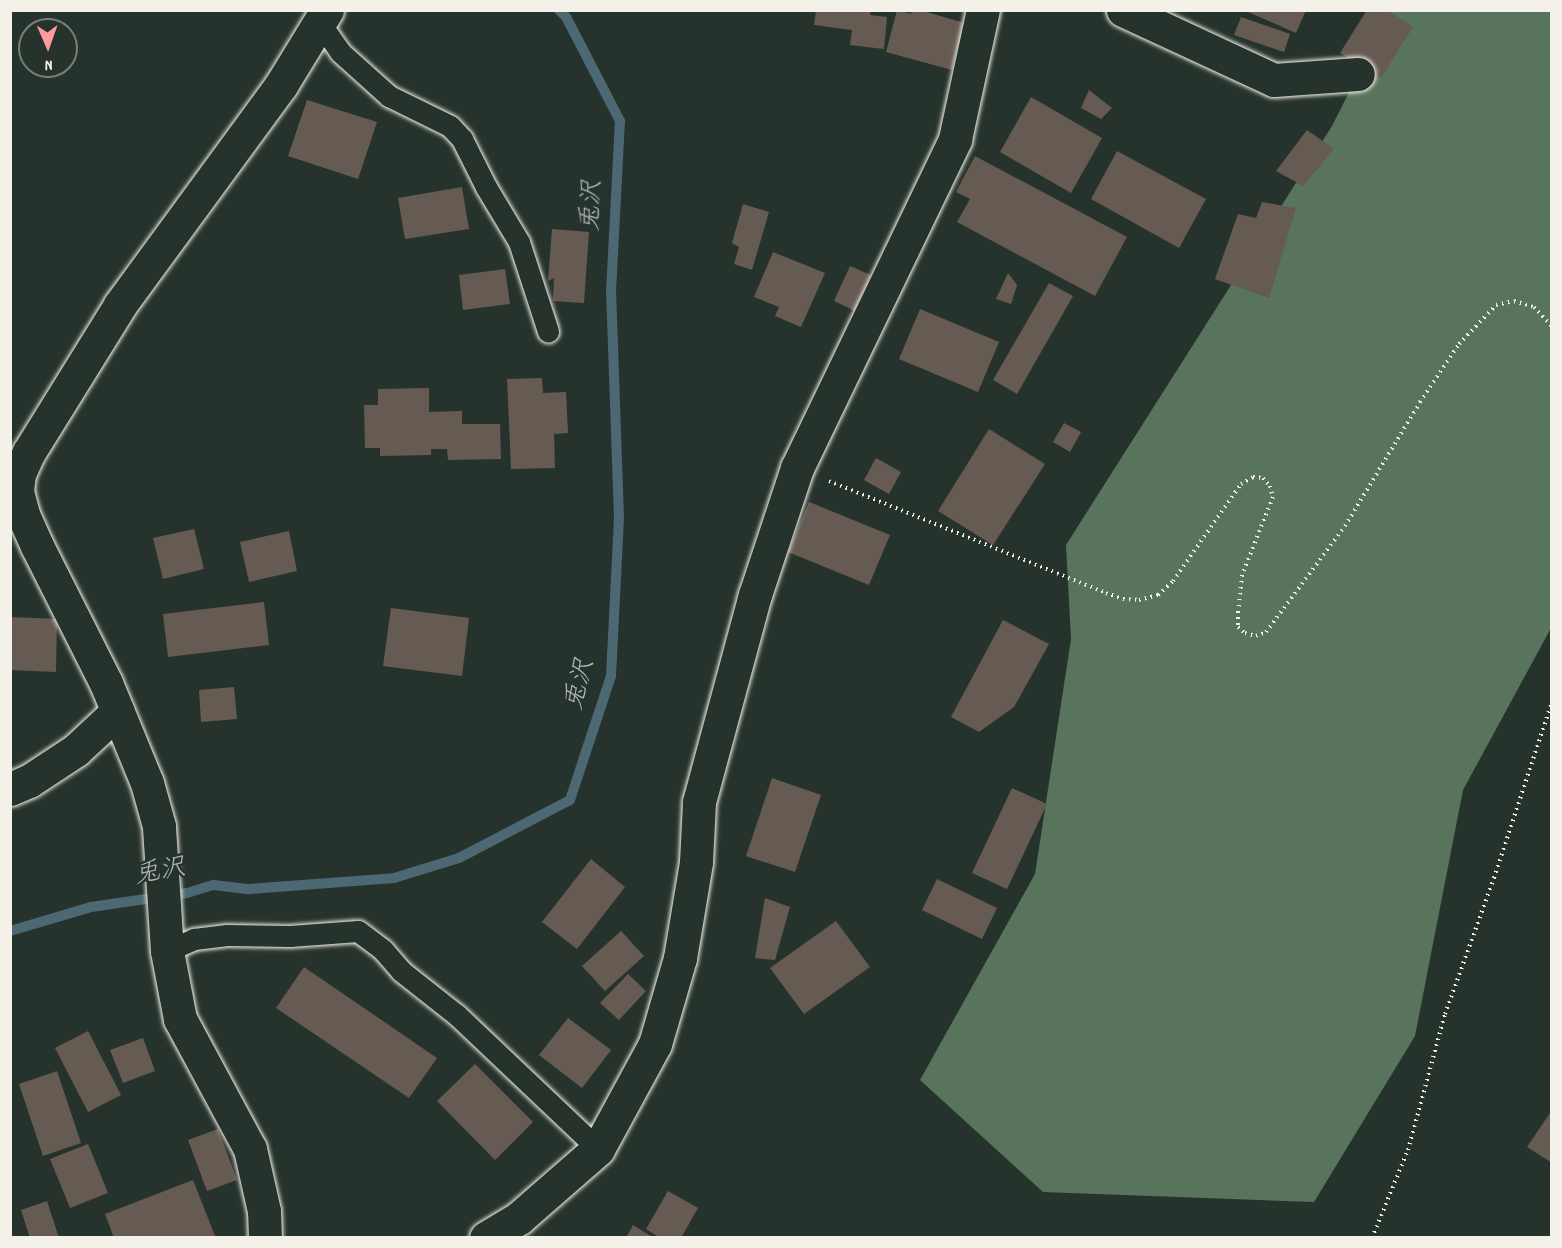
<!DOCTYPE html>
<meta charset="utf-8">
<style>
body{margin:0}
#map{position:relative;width:1562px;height:1248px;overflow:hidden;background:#26332d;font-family:Dekko,"Klee One",sans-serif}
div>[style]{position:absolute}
.green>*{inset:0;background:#58745c}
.stream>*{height:10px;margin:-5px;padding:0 5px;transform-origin:5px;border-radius:5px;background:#4c6872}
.building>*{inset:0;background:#665b53}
.path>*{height:4px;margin-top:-2px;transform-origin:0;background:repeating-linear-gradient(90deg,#f4f1e8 0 1.5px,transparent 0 6px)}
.roads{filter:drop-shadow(0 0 2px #f4f1e8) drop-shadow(0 0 2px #f4f1e8)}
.lane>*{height:21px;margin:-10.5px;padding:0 10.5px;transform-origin:10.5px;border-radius:10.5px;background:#26332d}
.street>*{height:33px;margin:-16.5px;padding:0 16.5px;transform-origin:16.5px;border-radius:16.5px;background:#26332d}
span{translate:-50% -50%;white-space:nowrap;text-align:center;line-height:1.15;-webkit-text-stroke:5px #26332d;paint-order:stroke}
.water-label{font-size:26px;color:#b1bab9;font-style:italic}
.frame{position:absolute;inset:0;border:12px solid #f4f1e8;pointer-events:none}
.north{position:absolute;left:18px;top:18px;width:60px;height:60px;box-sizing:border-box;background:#26332d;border:2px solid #787f78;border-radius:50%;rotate:178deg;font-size:16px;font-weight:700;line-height:24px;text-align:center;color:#f4f1e8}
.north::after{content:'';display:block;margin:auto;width:21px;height:27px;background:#ff9aa2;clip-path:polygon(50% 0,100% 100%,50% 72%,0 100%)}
</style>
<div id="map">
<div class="green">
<i style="clip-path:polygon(1390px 11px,1551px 11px,1551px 628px,1463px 790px,1415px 1036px,1314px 1202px,1043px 1192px,920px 1080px,1035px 874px,1071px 639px,1066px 545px,1332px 126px)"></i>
</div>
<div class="stream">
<i style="left:10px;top:931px;width:84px;rotate:-16.5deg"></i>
<i style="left:91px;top:907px;width:97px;rotate:-8.3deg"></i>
<i style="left:187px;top:893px;width:28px;rotate:-17deg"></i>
<i style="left:214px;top:885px;width:35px;rotate:7deg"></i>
<i style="left:249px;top:889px;width:145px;rotate:-4.3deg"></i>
<i style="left:394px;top:878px;width:68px;rotate:-17.1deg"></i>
<i style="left:459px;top:858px;width:125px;rotate:-27.6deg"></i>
<i style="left:570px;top:800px;width:131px;rotate:-71.7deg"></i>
<i style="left:611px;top:676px;width:158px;rotate:-87.1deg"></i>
<i style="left:619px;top:518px;width:226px;rotate:-92deg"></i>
<i style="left:611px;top:292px;width:171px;rotate:-87deg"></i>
<i style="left:620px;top:121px;width:117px;rotate:-117.4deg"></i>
<i style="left:566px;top:17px;width:10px;rotate:-135deg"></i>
</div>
<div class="building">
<i style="clip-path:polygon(816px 10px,871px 10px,870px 15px,887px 17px,884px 49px,850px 45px,852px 30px,814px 25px)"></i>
<i style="clip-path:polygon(897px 10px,911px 14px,912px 10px,919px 10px,965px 23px,952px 70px,886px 52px)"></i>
<i style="clip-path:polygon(1244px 10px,1306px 10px,1296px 33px)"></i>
<i style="clip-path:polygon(1367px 10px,1387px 10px,1413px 27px,1381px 78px,1340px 53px)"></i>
<i style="clip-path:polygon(1241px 17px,1290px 34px,1284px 52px,1234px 35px)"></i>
<i style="clip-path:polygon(1089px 90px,1112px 108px,1101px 119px,1081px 108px)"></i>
<i style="clip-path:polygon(1031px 97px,1102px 138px,1071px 193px,1000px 152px)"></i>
<i style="clip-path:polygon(307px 100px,377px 122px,358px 179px,288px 156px)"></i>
<i style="clip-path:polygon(1307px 130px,1334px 149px,1303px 186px,1276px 171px)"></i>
<i style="clip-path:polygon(1117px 151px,1206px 199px,1179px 248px,1091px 199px)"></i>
<i style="clip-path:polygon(975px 156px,1127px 237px,1095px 296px,957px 222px,970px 199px,956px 192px)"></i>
<i style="clip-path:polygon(462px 187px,469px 229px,405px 239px,398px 198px)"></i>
<i style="clip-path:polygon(1262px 202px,1296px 208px,1269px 298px,1215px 279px,1238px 214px,1256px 218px)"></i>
<i style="clip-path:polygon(743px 204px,769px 212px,752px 270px,734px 264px,739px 247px,732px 243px)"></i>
<i style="clip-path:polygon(552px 229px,589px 232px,584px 303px,553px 301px,554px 278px,548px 281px)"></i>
<i style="clip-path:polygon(773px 252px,825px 273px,801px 327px,775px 316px,779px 307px,754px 297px)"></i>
<i style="clip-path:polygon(850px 266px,871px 275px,855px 311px,834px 301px)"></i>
<i style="clip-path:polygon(505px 269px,510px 304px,463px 310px,459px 275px)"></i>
<i style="clip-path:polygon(1008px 273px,1017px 285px,1011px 304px,996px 299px)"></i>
<i style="clip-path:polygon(1049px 283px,1073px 296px,1017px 394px,993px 380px)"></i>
<i style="clip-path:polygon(920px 309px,999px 342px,978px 392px,899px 359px)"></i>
<i style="clip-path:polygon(542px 378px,543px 393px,566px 392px,568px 433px,554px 434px,555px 468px,511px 469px,507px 379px)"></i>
<i style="clip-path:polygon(429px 388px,429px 412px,462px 411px,462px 424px,500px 424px,501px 459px,448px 460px,447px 449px,431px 449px,431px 455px,380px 456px,380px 448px,365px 448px,364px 405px,378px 405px,378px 389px)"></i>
<i style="clip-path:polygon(1064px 423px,1081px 432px,1070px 452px,1053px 442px)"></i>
<i style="clip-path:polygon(989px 429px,1045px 464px,993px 545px,938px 511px)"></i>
<i style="clip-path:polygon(876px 458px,901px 472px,889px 494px,864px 480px)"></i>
<i style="clip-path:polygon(809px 502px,890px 535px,869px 585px,788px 552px)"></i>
<i style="clip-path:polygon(194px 529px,204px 569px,163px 579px,153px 538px)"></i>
<i style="clip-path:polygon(289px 531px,297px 571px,249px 582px,240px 542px)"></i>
<i style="clip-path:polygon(264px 602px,269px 645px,168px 657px,163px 614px)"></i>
<i style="clip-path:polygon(391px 608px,469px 618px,462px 676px,383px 666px)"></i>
<i style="clip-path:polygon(10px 617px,57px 619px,56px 672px,10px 670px)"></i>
<i style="clip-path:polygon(1003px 620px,1049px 644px,1014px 707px,979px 732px,951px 717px)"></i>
<i style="clip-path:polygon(234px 687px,237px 719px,201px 722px,199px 690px)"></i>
<i style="clip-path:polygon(772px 778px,821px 795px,795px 872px,746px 856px)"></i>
<i style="clip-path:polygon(1012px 788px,1047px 804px,1007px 889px,972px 873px)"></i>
<i style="clip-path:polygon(591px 859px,625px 887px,577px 949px,542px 922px)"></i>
<i style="clip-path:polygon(937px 879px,997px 908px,982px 939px,922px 910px)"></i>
<i style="clip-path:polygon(765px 898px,790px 907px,775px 960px,755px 958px)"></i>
<i style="clip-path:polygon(836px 921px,870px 967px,804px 1014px,770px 968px)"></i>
<i style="clip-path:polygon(621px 931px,644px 956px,605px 991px,582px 966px)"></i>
<i style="clip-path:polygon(304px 967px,437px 1058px,409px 1098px,276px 1008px)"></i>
<i style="clip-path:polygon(628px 974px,646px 991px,619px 1020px,600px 1003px)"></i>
<i style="clip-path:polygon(568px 1018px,611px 1050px,582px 1088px,539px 1055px)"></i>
<i style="clip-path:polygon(88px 1031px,121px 1095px,88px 1112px,55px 1048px)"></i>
<i style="clip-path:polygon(143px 1038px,155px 1071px,123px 1083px,110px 1050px)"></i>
<i style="clip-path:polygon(475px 1064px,533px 1122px,495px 1160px,437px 1101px)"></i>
<i style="clip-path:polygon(57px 1071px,81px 1143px,43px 1156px,19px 1084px)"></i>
<i style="clip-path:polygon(1552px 1110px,1552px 1163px,1527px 1147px)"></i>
<i style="clip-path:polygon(218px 1129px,237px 1180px,207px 1191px,188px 1140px)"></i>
<i style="clip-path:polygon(88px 1144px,108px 1193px,70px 1208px,50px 1159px)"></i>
<i style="clip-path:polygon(193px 1180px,215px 1236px,114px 1238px,105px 1214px)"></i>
<i style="clip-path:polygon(668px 1191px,698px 1208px,681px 1238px,660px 1238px,646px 1229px)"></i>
<i style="clip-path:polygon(47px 1201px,59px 1238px,30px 1238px,21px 1210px)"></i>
<i style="clip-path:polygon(633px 1225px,654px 1238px,626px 1238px)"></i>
</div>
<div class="path">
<i style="left:829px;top:481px;width:299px;rotate:22deg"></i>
<i style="left:1106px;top:593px;width:18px;rotate:19deg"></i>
<i style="left:1123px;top:599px;width:16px;rotate:4deg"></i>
<i style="left:1139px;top:600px;width:20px;rotate:-15deg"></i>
<i style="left:1158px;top:595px;width:21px;rotate:-43deg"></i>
<i style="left:1173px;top:581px;width:118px;rotate:-55deg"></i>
<i style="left:1241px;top:484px;width:14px;rotate:-30deg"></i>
<i style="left:1253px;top:477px;width:10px;rotate:6deg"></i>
<i style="left:1263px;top:478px;width:11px;rotate:49deg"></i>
<i style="left:1270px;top:486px;width:11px;rotate:75deg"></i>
<i style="left:1273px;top:497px;width:84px;rotate:111.7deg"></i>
<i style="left:1242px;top:575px;width:36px;rotate:96deg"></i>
<i style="left:1238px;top:611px;width:16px;rotate:90deg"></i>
<i style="left:1238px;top:627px;width:9px;rotate:41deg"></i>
<i style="left:1245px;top:633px;width:11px;rotate:15deg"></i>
<i style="left:1256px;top:636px;width:11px;rotate:-22deg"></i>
<i style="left:1266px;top:632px;width:132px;rotate:-53.3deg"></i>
<i style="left:1345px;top:526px;width:145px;rotate:-58.8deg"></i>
<i style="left:1420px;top:402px;width:70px;rotate:-56.1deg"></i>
<i style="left:1459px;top:344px;width:54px;rotate:-46.5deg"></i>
<i style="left:1496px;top:305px;width:18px;rotate:-13deg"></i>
<i style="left:1514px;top:301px;width:21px;rotate:17deg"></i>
<i style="left:1534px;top:307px;width:26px;rotate:47deg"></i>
<i style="left:1372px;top:1238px;width:95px;rotate:-67.8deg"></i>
<i style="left:1408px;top:1150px;width:141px;rotate:-74.8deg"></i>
<i style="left:1445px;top:1014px;width:145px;rotate:-70.2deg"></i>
<i style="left:1494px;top:878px;width:185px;rotate:-71.8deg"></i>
</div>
<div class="roads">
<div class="lane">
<i style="left:320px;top:23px;width:35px;rotate:55deg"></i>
<i style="left:340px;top:52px;width:66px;rotate:41.9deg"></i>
<i style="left:389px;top:96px;width:68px;rotate:26.2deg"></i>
<i style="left:450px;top:126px;width:18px;rotate:47deg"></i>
<i style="left:462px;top:139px;width:54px;rotate:63.4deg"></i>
<i style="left:486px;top:187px;width:64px;rotate:59deg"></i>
<i style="left:519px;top:242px;width:94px;rotate:72deg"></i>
<i style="left:167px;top:951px;width:30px;rotate:-24deg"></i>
<i style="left:194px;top:939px;width:33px;rotate:-7deg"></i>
<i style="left:227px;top:935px;width:63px;rotate:0.9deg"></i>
<i style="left:290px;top:936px;width:68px;rotate:-4.2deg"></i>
<i style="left:358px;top:931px;width:31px;rotate:37deg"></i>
<i style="left:383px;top:950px;width:28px;rotate:49deg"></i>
<i style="left:401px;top:971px;width:71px;rotate:38.2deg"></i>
<i style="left:457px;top:1015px;width:195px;rotate:43.5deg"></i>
</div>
<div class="street">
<i style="left:1123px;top:10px;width:166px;rotate:24.9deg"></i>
<i style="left:1274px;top:80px;width:84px;rotate:-4.1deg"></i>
<i style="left:10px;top:789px;width:21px;rotate:-23deg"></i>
<i style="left:29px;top:781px;width:56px;rotate:-33.4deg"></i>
<i style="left:76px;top:750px;width:57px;rotate:-42.9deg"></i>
<i style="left:265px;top:1238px;width:27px;rotate:-92deg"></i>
<i style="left:264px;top:1211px;width:64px;rotate:-102.7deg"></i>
<i style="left:250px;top:1149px;width:148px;rotate:-118.3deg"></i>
<i style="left:180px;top:1019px;width:69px;rotate:-100.8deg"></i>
<i style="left:167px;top:951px;width:125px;rotate:-93.7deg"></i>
<i style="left:159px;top:826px;width:45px;rotate:-105.6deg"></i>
<i style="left:147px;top:783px;width:108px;rotate:-112.3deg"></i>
<i style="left:106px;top:683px;width:153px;rotate:-116.7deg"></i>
<i style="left:37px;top:546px;width:35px;rotate:-114deg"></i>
<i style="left:23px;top:514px;width:23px;rotate:-105deg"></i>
<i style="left:17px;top:492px;width:18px;rotate:-84deg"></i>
<i style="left:19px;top:474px;width:24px;rotate:-66deg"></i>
<i style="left:29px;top:452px;width:173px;rotate:-58.2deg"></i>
<i style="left:120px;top:305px;width:273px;rotate:-53.8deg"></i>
<i style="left:281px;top:85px;width:88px;rotate:-58.5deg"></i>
<i style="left:486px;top:1238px;width:39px;rotate:-31deg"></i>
<i style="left:519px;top:1218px;width:105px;rotate:-41.1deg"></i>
<i style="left:598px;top:1149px;width:119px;rotate:-61.5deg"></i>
<i style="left:655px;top:1044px;width:90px;rotate:-73.8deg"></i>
<i style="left:680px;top:958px;width:97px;rotate:-80.5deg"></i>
<i style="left:696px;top:862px;width:60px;rotate:-87.1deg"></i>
<i style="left:699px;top:802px;width:214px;rotate:-74.9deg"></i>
<i style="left:755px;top:595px;width:134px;rotate:-71.7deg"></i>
<i style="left:797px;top:468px;width:365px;rotate:-64.3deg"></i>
<i style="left:955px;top:139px;width:132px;rotate:-77.8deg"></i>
</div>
</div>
<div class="water-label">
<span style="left:593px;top:206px;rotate:-87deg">兎沢</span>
<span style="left:581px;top:685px;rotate:-76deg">兎沢</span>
<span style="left:160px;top:873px;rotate:-10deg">兎沢</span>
</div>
<div class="frame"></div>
<div class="north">N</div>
</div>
